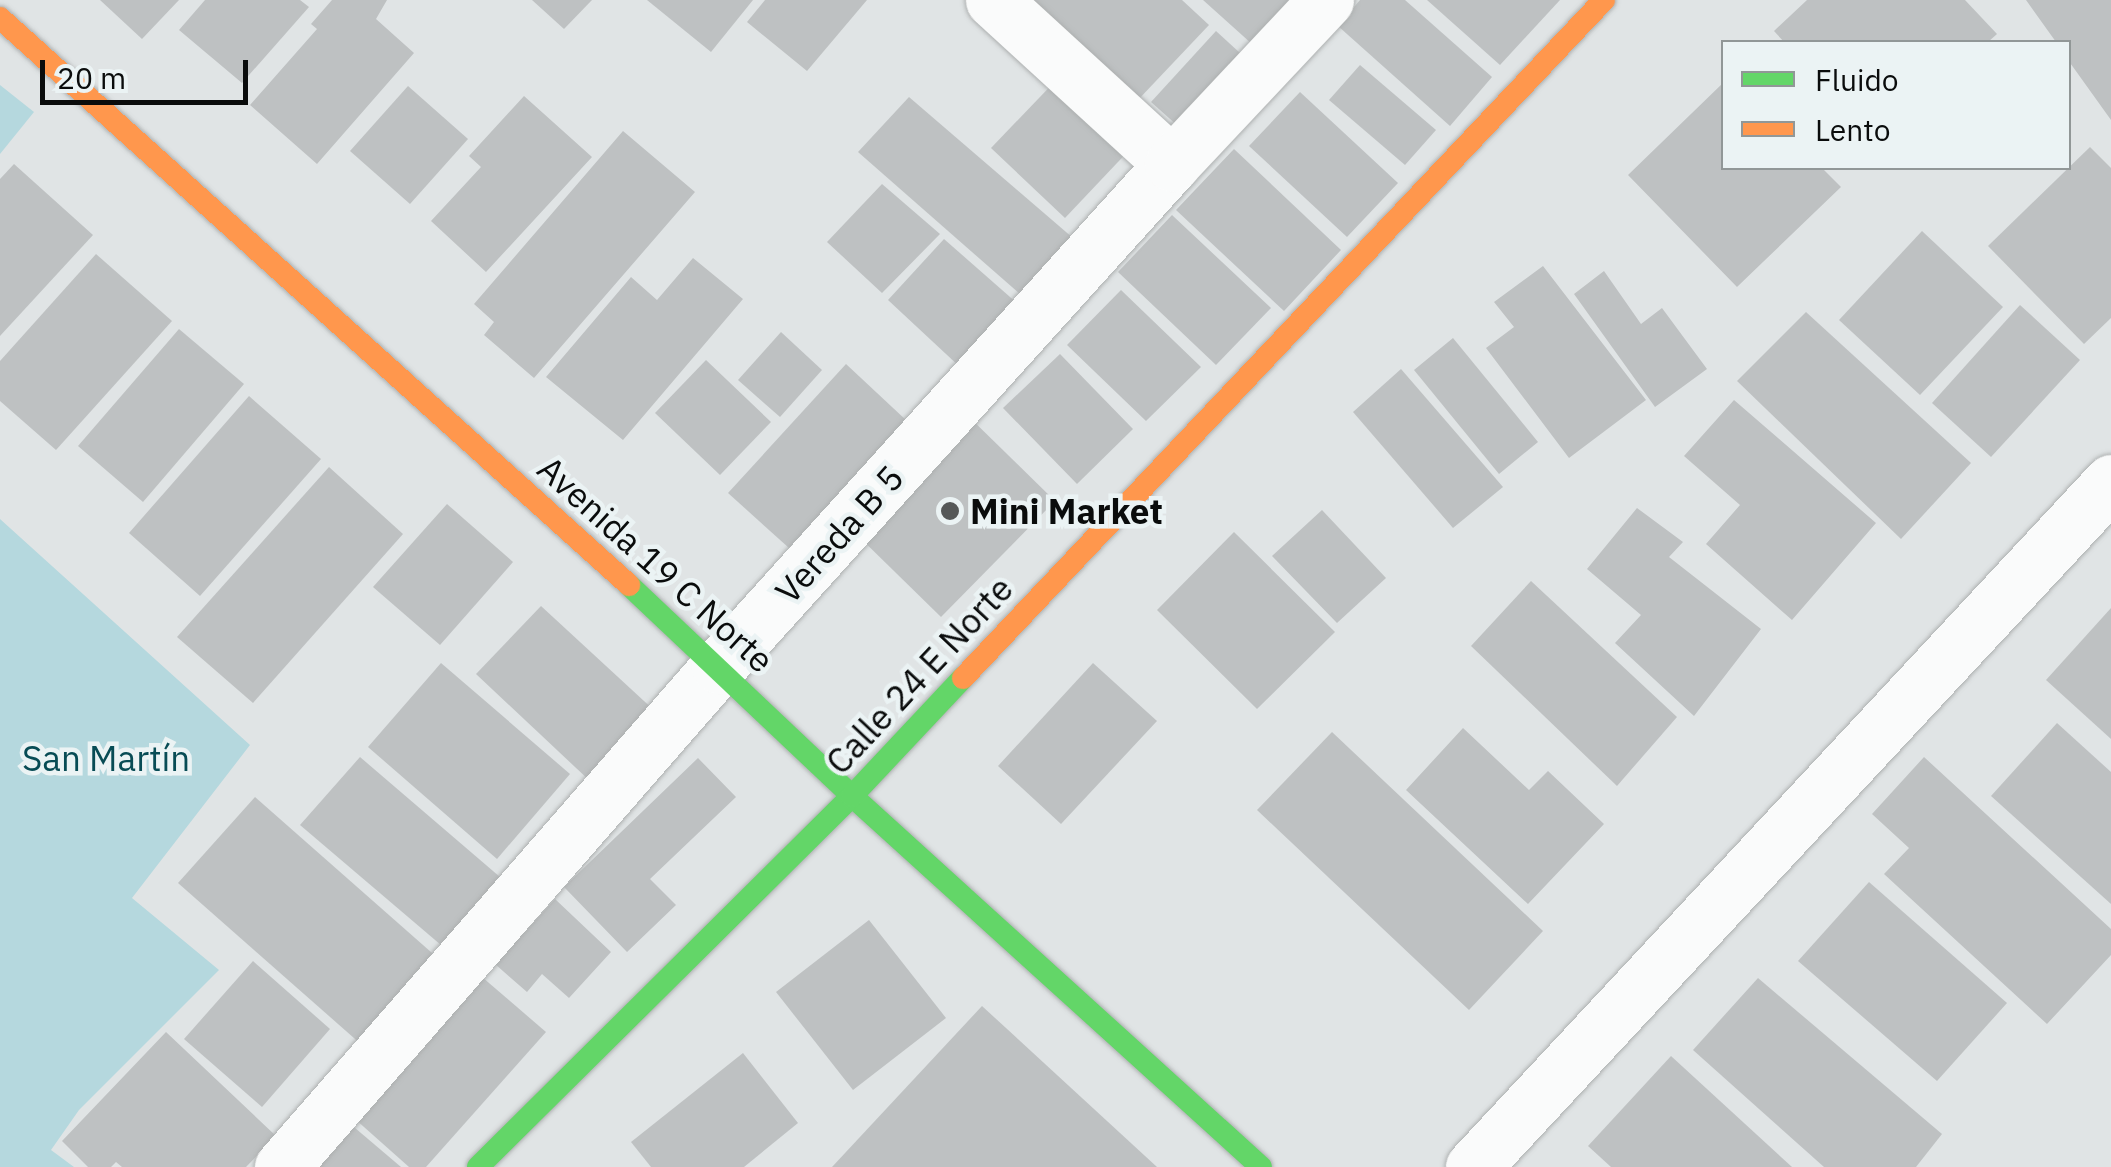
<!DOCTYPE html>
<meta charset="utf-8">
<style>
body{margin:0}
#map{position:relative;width:2111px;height:1167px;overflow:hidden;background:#e0e4e5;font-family:"IBM Plex Sans",sans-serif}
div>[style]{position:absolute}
.green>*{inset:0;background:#b5d8de}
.building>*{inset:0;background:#bec1c2}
.roads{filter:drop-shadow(0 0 2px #adb0b0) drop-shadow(0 0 2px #adb0b0)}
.street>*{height:55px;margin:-27.5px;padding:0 27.5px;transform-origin:27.5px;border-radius:27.5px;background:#fafbfb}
.fast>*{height:22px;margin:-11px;padding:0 11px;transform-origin:11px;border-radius:11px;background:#63d668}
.slow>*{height:22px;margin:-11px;padding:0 11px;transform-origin:11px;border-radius:11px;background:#ff974d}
.dots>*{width:28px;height:28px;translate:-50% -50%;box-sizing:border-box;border:5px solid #ebf3f4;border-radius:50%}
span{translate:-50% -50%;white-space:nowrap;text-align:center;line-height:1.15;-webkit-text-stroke:9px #ebf3f4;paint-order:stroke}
.poi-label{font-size:35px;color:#0a0c0c;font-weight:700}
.left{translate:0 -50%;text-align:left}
.street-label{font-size:35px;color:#0a0c0c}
.park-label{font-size:35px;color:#084c55}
.legend{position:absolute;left:1721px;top:40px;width:350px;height:130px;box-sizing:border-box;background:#ebf3f4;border:2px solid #919797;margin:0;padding:12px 18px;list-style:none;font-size:30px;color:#0a0c0c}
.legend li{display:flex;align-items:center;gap:20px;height:50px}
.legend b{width:50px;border:2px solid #919797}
.scale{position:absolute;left:40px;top:60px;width:208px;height:45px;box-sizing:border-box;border:5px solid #0a0c0c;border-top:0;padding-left:12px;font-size:30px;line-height:35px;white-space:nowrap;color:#0a0c0c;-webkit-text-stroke:8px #ebf3f4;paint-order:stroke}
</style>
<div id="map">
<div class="green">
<i style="clip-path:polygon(0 85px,34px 112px,0 154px)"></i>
<i style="clip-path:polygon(0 519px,250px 745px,132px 898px,219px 970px,79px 1110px,51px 1150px,74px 1167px,0 1167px)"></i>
</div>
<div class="building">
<i style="clip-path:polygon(100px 0,179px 0,142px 39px)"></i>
<i style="clip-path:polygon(205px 0,300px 0,309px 7px,242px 83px,179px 30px)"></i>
<i style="clip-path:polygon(332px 0,387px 0,376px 19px,414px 53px,317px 164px,250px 105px,317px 29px,311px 24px)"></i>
<i style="clip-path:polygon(532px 0,592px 0,564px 29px)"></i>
<i style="clip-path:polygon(647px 0,753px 0,711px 52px)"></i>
<i style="clip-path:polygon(765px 0,867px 0,807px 71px,747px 22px)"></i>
<i style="clip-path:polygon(1030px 0,1182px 0,1209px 25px,1137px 101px)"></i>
<i style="clip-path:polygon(1203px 0,1310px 0,1262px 53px)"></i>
<i style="clip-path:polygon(1360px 0,1405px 0,1492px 77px,1450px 126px,1338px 26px)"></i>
<i style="clip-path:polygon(1427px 0,1560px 0,1500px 65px)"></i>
<i style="clip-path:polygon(1807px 0,1965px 0,1997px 34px,1988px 42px,1784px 42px,1774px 31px)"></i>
<i style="clip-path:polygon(2026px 0,2111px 0,2111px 120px,2068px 60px,2068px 42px,2056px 42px)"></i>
<i style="clip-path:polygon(1216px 31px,1252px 64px,1188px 135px,1151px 102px)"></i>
<i style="clip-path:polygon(1360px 65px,1436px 130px,1405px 165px,1329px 100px)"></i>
<i style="clip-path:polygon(1062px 74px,1135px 144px,1065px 218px,991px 148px)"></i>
<i style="clip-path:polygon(1724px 82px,1724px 168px,1822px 168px,1841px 187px,1737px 287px,1628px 175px)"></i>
<i style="clip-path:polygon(408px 86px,468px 139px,410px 204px,350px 151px)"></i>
<i style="clip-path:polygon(1300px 92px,1398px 183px,1347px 237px,1249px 146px)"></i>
<i style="clip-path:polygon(524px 96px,592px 157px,486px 272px,431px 221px,481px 167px,469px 156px)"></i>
<i style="clip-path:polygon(909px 97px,1073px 238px,1021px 295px,858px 152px)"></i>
<i style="clip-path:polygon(623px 131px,695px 192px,534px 378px,484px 335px,494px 322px,474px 304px)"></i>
<i style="clip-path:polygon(2090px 147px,2111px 168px,2111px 318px,2084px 344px,1988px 246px)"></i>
<i style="clip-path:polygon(1234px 149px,1341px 250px,1284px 311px,1176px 210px)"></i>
<i style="clip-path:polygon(14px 164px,93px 235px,0 336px,0 179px)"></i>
<i style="clip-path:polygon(882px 184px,940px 234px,882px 293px,827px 242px)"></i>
<i style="clip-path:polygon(1172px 215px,1271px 308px,1216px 365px,1118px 272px)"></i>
<i style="clip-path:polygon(1922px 231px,2003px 307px,1920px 395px,1839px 320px)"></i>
<i style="clip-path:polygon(944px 239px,1018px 304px,961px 368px,888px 300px)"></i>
<i style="clip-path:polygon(96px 254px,172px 321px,56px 450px,0 401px,0 361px)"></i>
<i style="clip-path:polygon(693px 258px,743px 299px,623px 440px,546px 377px,631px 277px,657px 300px)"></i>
<i style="clip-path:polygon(1543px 266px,1646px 400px,1569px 458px,1486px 348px,1514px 327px,1494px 302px)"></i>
<i style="clip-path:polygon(1604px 271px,1641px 324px,1662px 308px,1707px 369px,1655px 407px,1574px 294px)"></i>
<i style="clip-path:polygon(1121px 290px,1201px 367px,1146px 421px,1067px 345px)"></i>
<i style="clip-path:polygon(2020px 305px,2080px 360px,1991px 457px,1932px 403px)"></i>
<i style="clip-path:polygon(1806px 312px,1971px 463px,1901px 539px,1737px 381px)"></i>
<i style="clip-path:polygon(179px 329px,244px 384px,143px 502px,78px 446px)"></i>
<i style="clip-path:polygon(781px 332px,822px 370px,780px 417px,738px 380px)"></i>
<i style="clip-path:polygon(1453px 338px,1538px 442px,1499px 474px,1414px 370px)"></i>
<i style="clip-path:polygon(1060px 354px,1133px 429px,1077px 484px,1003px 408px)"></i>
<i style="clip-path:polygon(706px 360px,771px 422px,720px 475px,655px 413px)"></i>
<i style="clip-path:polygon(846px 364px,907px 421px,789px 548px,728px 493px)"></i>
<i style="clip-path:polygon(1401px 369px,1503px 487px,1453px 528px,1353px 412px)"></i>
<i style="clip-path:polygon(249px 396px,321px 459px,200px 596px,129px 533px)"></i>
<i style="clip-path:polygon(1734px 400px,1876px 523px,1792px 620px,1706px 544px,1740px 505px,1684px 456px)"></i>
<i style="clip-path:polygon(963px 411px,1055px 501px,941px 617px,849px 527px)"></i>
<i style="clip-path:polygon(329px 467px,403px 534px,253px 703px,177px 637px)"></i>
<i style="clip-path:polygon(447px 504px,513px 562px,440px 645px,373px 587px)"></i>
<i style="clip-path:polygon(1637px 508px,1683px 542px,1669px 557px,1761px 629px,1694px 716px,1615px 643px,1641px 615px,1587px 569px)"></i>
<i style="clip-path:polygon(1322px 510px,1386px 578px,1337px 623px,1272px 556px)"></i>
<i style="clip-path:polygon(1234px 532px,1335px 632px,1257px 709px,1157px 610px)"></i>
<i style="clip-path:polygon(1531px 581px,1677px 717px,1617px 786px,1471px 646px)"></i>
<i style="clip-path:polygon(541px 606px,657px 713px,591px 782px,476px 674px)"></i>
<i style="clip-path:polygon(2111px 608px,2111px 739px,2046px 680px)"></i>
<i style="clip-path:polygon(441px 663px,570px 774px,497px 859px,368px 747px)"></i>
<i style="clip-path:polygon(1093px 663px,1157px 721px,1061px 824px,998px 766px)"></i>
<i style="clip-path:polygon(2057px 723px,2111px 772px,2111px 904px,1991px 796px)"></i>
<i style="clip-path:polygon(1463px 728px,1529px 790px,1548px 771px,1604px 824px,1528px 904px,1406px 790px)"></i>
<i style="clip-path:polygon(1332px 732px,1543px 931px,1469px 1010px,1257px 810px)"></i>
<i style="clip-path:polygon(360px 757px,507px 883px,448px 951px,300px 825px)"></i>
<i style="clip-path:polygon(1924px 757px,2111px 929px,2111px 955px,2047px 1024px,1884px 874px,1909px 848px,1872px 814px)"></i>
<i style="clip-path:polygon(698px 758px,736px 797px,650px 879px,676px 905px,627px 952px,564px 887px)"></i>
<i style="clip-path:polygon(255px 797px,440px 960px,363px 1046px,178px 883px)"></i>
<i style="clip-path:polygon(1869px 882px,2007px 1003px,1937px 1081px,1798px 961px)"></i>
<i style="clip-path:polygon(555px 899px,611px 952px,569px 998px,542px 974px,527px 992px,495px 964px)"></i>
<i style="clip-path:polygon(869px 920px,946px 1018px,853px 1090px,776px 992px)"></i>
<i style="clip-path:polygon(253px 961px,330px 1029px,262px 1107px,184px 1039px)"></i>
<i style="clip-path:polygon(482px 977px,546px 1032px,426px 1167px,409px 1167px,355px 1119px)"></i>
<i style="clip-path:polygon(1758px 978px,1942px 1134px,1916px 1167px,1824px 1167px,1693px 1050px)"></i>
<i style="clip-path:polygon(982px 1006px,1157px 1167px,832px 1167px)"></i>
<i style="clip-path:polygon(166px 1032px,276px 1136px,246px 1167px,122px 1167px,116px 1162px,111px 1167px,88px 1167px,62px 1141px)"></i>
<i style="clip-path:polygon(743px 1053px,798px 1123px,744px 1167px,651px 1167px,631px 1142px)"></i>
<i style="clip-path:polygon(1671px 1056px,1792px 1167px,1611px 1167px,1588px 1146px)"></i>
<i style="clip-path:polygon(348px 1122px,401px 1167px,310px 1167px)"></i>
</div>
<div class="roads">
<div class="street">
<i style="left:993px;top:0;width:243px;rotate:42.5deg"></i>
<i style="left:282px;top:1167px;width:665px;rotate:-48.9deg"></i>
<i style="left:719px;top:666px;width:676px;rotate:-47.94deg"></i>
<i style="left:1172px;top:164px;width:225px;rotate:-46.8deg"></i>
<i style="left:1473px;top:1167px;width:936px;rotate:-47.03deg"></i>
</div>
<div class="fast">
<i style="left:629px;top:585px;width:307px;rotate:43.4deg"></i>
<i style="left:852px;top:796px;width:552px;rotate:42.21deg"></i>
<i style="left:478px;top:1167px;width:527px;rotate:-44.77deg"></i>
<i style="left:852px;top:796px;width:162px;rotate:-46.8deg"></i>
</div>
<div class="slow">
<i style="left:0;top:18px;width:847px;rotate:42.03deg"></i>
<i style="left:963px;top:678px;width:933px;rotate:-46.61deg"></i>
</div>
</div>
<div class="dots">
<i style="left:950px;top:511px;background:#555858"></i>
</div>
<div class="poi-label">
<span class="left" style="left:970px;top:511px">Mini Market</span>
</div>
<div class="street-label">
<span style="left:839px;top:534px;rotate:-48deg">Vereda B 5</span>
<span style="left:656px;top:564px;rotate:42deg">Avenida 19 C Norte</span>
<span style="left:919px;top:675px;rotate:-47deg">Calle 24 E Norte</span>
</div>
<div class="park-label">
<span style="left:106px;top:758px">San Martín</span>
</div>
<ul class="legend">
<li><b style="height:12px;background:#63d668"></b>Fluido</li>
<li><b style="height:12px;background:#ff974d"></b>Lento</li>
</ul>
<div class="scale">20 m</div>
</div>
